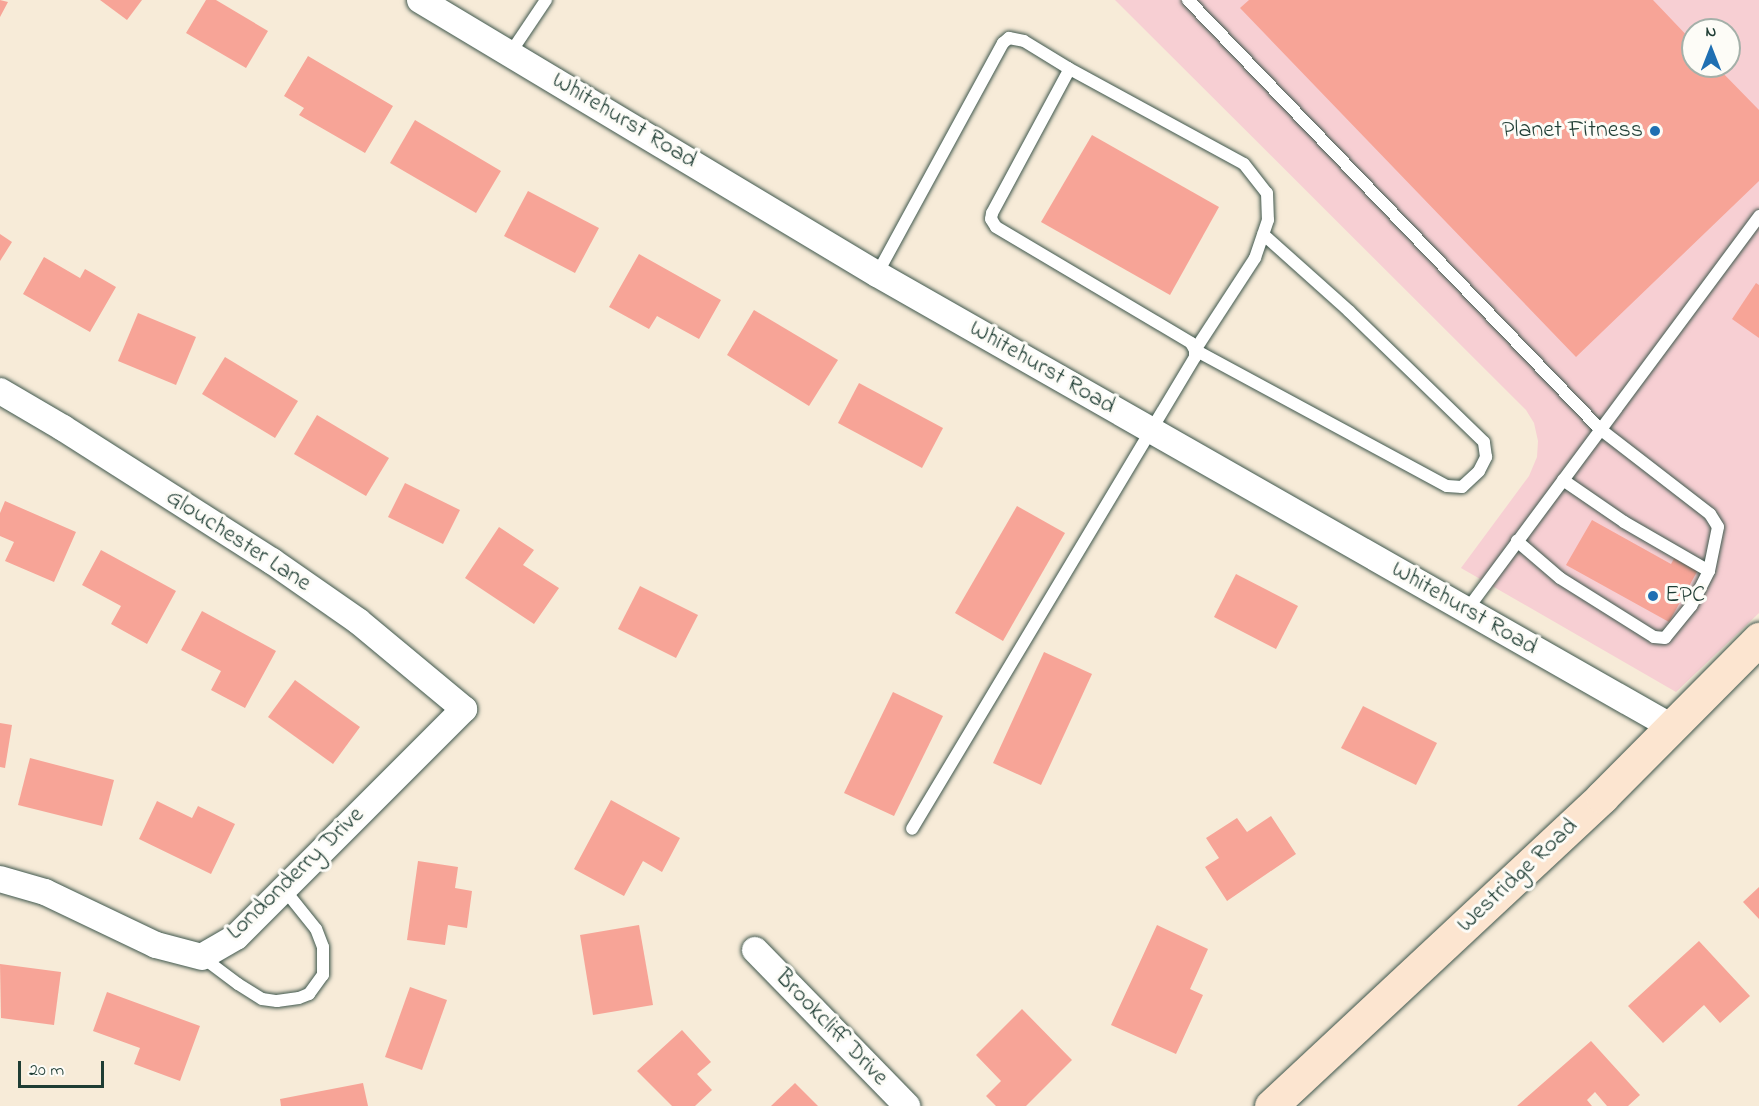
<!DOCTYPE html>
<style>
body{margin:0}
#map{position:relative;width:1759px;height:1106px;overflow:hidden;background:#f7ebd8;font-family:"Indie Flower",sans-serif}
div>[style]{position:absolute}
.built>*{inset:0;background:#f7cfd3}
.building>*{inset:0;background:#f7a497}
.roads{filter:drop-shadow(0 0 2px #3f574d) drop-shadow(0 0 2px #3f574d)}
.service>*{height:12px;margin:-6px;padding:0 6px;transform-origin:6px;border-radius:6px;background:#fff}
.minor>*{height:26px;margin:-13px;padding:0 13px;transform-origin:13px;border-radius:13px;background:#fff}
.secondary>*{height:33px;margin:-16.5px;padding:0 16.5px;transform-origin:16.5px;border-radius:16.5px;background:#fce5d0}
.dots>*{width:16px;height:16px;translate:-50% -50%;box-sizing:border-box;border:3px solid #fdfcf7;border-radius:50%}
span{translate:-50% -50%;white-space:nowrap;text-align:center;line-height:1.15;-webkit-text-stroke:6px #fdfcf7;paint-order:stroke}
.street-label{font-size:24px;color:#1f3d34}
.poi-label{font-size:24px;color:#1f3d34}
.right{translate:-100% -50%;text-align:right}
.left{translate:0 -50%;text-align:left}
.north{position:absolute;left:1681px;top:18px;width:60px;height:60px;box-sizing:border-box;background:#fdfcf7;border:2px solid #a4b0a9;border-radius:50%;rotate:0deg;font-size:16px;font-weight:700;line-height:24px;text-align:center;color:#1f3d34}
.north::after{content:'';display:block;margin:auto;width:21px;height:27px;background:#1f6fb2;clip-path:polygon(50% 0,100% 100%,50% 72%,0 100%)}
.scale{position:absolute;left:18px;top:1061px;width:86px;height:27px;box-sizing:border-box;border:3px solid #1f3d34;border-top:0;padding-left:8px;font-size:18px;line-height:21px;white-space:nowrap;color:#1f3d34;-webkit-text-stroke:4px #fdfcf7;paint-order:stroke}
</style>
<div id="map">
<div class="built">
<i style="clip-path:polygon(evenodd,1115px 0,1759px 0,1759px 613px,1676px 692px,1461px 568px,1529px 476px,1537px 457px,1538px 441px,1534px 423px,1526px 410px,1115px 0,1693px 30px,1729px 30px,1729px 66px,1693px 66px,1693px 30px)"></i>
</div>
<div class="building">
<i style="clip-path:polygon(0 0,8px 2px,0 17px)"></i>
<i style="clip-path:polygon(100px 0,142px 0,127px 20px)"></i>
<i style="clip-path:polygon(206px 0,216px 0,268px 31px,246px 68px,186px 33px)"></i>
<i style="clip-path:polygon(1249px 0,1653px 0,1693px 42px,1693px 66px,1716px 66px,1759px 110px,1759px 181px,1576px 357px,1240px 8px)"></i>
<i style="clip-path:polygon(308px 56px,393px 106px,365px 153px,299px 115px,304px 108px,284px 96px)"></i>
<i style="clip-path:polygon(415px 120px,501px 171px,476px 213px,390px 163px)"></i>
<i style="clip-path:polygon(1092px 135px,1219px 207px,1170px 295px,1041px 222px)"></i>
<i style="clip-path:polygon(528px 191px,599px 228px,575px 273px,504px 236px)"></i>
<i style="clip-path:polygon(0 234px,12px 242px,0 261px)"></i>
<i style="clip-path:polygon(639px 254px,721px 300px,699px 339px,657px 316px,649px 329px,609px 307px)"></i>
<i style="clip-path:polygon(44px 257px,80px 278px,85px 269px,116px 287px,90px 332px,23px 294px)"></i>
<i style="clip-path:polygon(1756px 283px,1759px 285px,1759px 338px,1732px 319px)"></i>
<i style="clip-path:polygon(754px 310px,838px 360px,809px 406px,727px 355px)"></i>
<i style="clip-path:polygon(138px 313px,196px 337px,176px 385px,118px 361px)"></i>
<i style="clip-path:polygon(225px 357px,298px 401px,275px 438px,202px 394px)"></i>
<i style="clip-path:polygon(859px 383px,943px 428px,922px 468px,838px 423px)"></i>
<i style="clip-path:polygon(317px 415px,389px 458px,366px 496px,294px 454px)"></i>
<i style="clip-path:polygon(405px 483px,460px 510px,443px 544px,388px 517px)"></i>
<i style="clip-path:polygon(5px 501px,76px 532px,54px 582px,5px 561px,14px 542px,0 536px,0 513px)"></i>
<i style="clip-path:polygon(1017px 506px,1065px 533px,1003px 641px,955px 613px)"></i>
<i style="clip-path:polygon(1592px 520px,1671px 564px,1675px 557px,1698px 570px,1669px 622px,1566px 565px)"></i>
<i style="clip-path:polygon(499px 527px,534px 550px,523px 565px,559px 588px,534px 624px,465px 578px)"></i>
<i style="clip-path:polygon(101px 550px,176px 591px,147px 644px,111px 624px,121px 606px,82px 585px)"></i>
<i style="clip-path:polygon(1236px 574px,1298px 606px,1276px 649px,1214px 617px)"></i>
<i style="clip-path:polygon(640px 586px,698px 615px,676px 658px,618px 629px)"></i>
<i style="clip-path:polygon(202px 611px,276px 651px,245px 708px,211px 690px,221px 671px,181px 650px)"></i>
<i style="clip-path:polygon(1044px 652px,1092px 674px,1041px 785px,993px 763px)"></i>
<i style="clip-path:polygon(295px 680px,360px 727px,333px 764px,268px 717px)"></i>
<i style="clip-path:polygon(893px 692px,943px 716px,894px 816px,844px 793px)"></i>
<i style="clip-path:polygon(1363px 706px,1437px 743px,1416px 785px,1341px 748px)"></i>
<i style="clip-path:polygon(0 723px,12px 725px,5px 768px,0 767px)"></i>
<i style="clip-path:polygon(30px 758px,114px 780px,102px 826px,18px 805px)"></i>
<i style="clip-path:polygon(611px 800px,680px 838px,662px 872px,643px 861px,624px 896px,574px 869px)"></i>
<i style="clip-path:polygon(157px 801px,192px 818px,198px 806px,235px 824px,211px 874px,139px 839px)"></i>
<i style="clip-path:polygon(1271px 816px,1296px 854px,1227px 901px,1205px 867px,1219px 858px,1206px 838px,1237px 818px,1247px 832px)"></i>
<i style="clip-path:polygon(418px 861px,458px 867px,455px 888px,472px 891px,467px 928px,448px 925px,445px 945px,407px 940px)"></i>
<i style="clip-path:polygon(1759px 887px,1759px 919px,1743px 902px)"></i>
<i style="clip-path:polygon(639px 925px,653px 1005px,593px 1015px,580px 935px)"></i>
<i style="clip-path:polygon(1157px 925px,1208px 949px,1190px 989px,1203px 995px,1176px 1054px,1111px 1025px)"></i>
<i style="clip-path:polygon(1699px 941px,1750px 996px,1720px 1023px,1704px 1005px,1663px 1043px,1628px 1006px)"></i>
<i style="clip-path:polygon(0 964px,61px 972px,54px 1025px,1px 1018px)"></i>
<i style="clip-path:polygon(410px 987px,447px 1000px,422px 1070px,385px 1057px)"></i>
<i style="clip-path:polygon(107px 992px,200px 1026px,180px 1081px,134px 1064px,140px 1048px,93px 1031px)"></i>
<i style="clip-path:polygon(1022px 1009px,1072px 1060px,1026px 1106px,996px 1106px,986px 1096px,1001px 1081px,976px 1055px)"></i>
<i style="clip-path:polygon(682px 1030px,711px 1062px,697px 1074px,712px 1090px,695px 1106px,672px 1106px,637px 1071px)"></i>
<i style="clip-path:polygon(1591px 1041px,1640px 1095px,1628px 1106px,1607px 1106px,1595px 1092px,1587px 1100px,1592px 1106px,1517px 1106px)"></i>
<i style="clip-path:polygon(363px 1083px,368px 1106px,281px 1106px,280px 1099px)"></i>
<i style="clip-path:polygon(795px 1083px,818px 1106px,771px 1106px)"></i>
</div>
<div class="roads">
<div class="service">
<i style="left:1188px;top:0;width:595px;rotate:46.16deg"></i>
<i style="left:1600px;top:429px;width:139px;rotate:37.7deg"></i>
<i style="left:1710px;top:514px;width:15px;rotate:58deg"></i>
<i style="left:1718px;top:527px;width:45px;rotate:101.6deg"></i>
<i style="left:1709px;top:571px;width:39px;rotate:117deg"></i>
<i style="left:1691px;top:606px;width:41px;rotate:129.1deg"></i>
<i style="left:1665px;top:638px;width:11px;rotate:-175deg"></i>
<i style="left:1654px;top:637px;width:111px;rotate:-147.9deg"></i>
<i style="left:1560px;top:578px;width:57px;rotate:-139.3deg"></i>
<i style="left:511px;top:52px;width:63px;rotate:-56.1deg"></i>
<i style="left:1068px;top:68px;width:200px;rotate:28.6deg"></i>
<i style="left:1244px;top:164px;width:37px;rotate:52deg"></i>
<i style="left:1267px;top:193px;width:27px;rotate:88deg"></i>
<i style="left:1268px;top:220px;width:40px;rotate:108.9deg"></i>
<i style="left:1255px;top:258px;width:110px;rotate:123.1deg"></i>
<i style="left:1195px;top:350px;width:286px;rotate:28.4deg"></i>
<i style="left:1447px;top:486px;width:15px;rotate:4deg"></i>
<i style="left:1462px;top:487px;width:23px;rotate:-43deg"></i>
<i style="left:1479px;top:471px;width:16px;rotate:-63deg"></i>
<i style="left:1486px;top:457px;width:15px;rotate:-98deg"></i>
<i style="left:1484px;top:442px;width:188px;rotate:-135.9deg"></i>
<i style="left:1349px;top:311px;width:115px;rotate:-138.2deg"></i>
<i style="left:877px;top:274px;width:263px;rotate:-61.4deg"></i>
<i style="left:1003px;top:43px;width:8px;rotate:-40deg"></i>
<i style="left:1009px;top:38px;width:15px;rotate:11deg"></i>
<i style="left:1024px;top:41px;width:52px;rotate:31.5deg"></i>
<i style="left:1068px;top:68px;width:4px;rotate:90deg"></i>
<i style="left:1068px;top:72px;width:160px;rotate:118.3deg"></i>
<i style="left:992px;top:213px;width:6px;rotate:99deg"></i>
<i style="left:991px;top:219px;width:9px;rotate:58deg"></i>
<i style="left:996px;top:227px;width:227px;rotate:30.7deg"></i>
<i style="left:1191px;top:343px;width:8px;rotate:60deg"></i>
<i style="left:1195px;top:350px;width:7px;rotate:90deg"></i>
<i style="left:1195px;top:357px;width:550px;rotate:120.95deg"></i>
<i style="left:1563px;top:480px;width:74px;rotate:34.5deg"></i>
<i style="left:1624px;top:522px;width:98px;rotate:30deg"></i>
<i style="left:1466px;top:611px;width:492px;rotate:-53.4deg"></i>
<i style="left:202px;top:957px;width:45px;rotate:36.9deg"></i>
<i style="left:238px;top:984px;width:28px;rotate:32deg"></i>
<i style="left:262px;top:999px;width:15px;rotate:8deg"></i>
<i style="left:277px;top:1001px;width:22px;rotate:-8deg"></i>
<i style="left:299px;top:998px;width:11px;rotate:-22deg"></i>
<i style="left:309px;top:994px;width:24px;rotate:-54deg"></i>
<i style="left:323px;top:975px;width:28px;rotate:-90deg"></i>
<i style="left:323px;top:947px;width:19px;rotate:-111deg"></i>
<i style="left:316px;top:929px;width:51px;rotate:-128.7deg"></i>
</div>
<div class="minor">
<i style="left:420px;top:0;width:533px;rotate:30.95deg"></i>
<i style="left:877px;top:274px;width:913px;rotate:29.68deg"></i>
<i style="left:0;top:391px;width:73px;rotate:30.4deg"></i>
<i style="left:63px;top:428px;width:248px;rotate:32.5deg"></i>
<i style="left:272px;top:561px;width:105px;rotate:34.9deg"></i>
<i style="left:358px;top:621px;width:138px;rotate:39.7deg"></i>
<i style="left:464px;top:709px;width:322px;rotate:135deg"></i>
<i style="left:236px;top:937px;width:39px;rotate:150deg"></i>
<i style="left:202px;top:957px;width:48px;rotate:-165.4deg"></i>
<i style="left:156px;top:945px;width:123px;rotate:-154.5deg"></i>
<i style="left:45px;top:892px;width:47px;rotate:-163.9deg"></i>
<i style="left:755px;top:950px;width:218px;rotate:45.7deg"></i>
</div>
<div class="secondary">
<i style="left:1271px;top:1106px;width:453px;rotate:-43deg"></i>
<i style="left:1602px;top:797px;width:223px;rotate:-45.2deg"></i>
</div>
</div>
<div class="dots">
<i style="left:1655px;top:131px;background:#1f6fb2"></i>
<i style="left:1653px;top:596px;background:#1f6fb2"></i>
</div>
<div class="street-label">
<span style="left:624px;top:121px;rotate:31deg">Whitehurst Road</span>
<span style="left:1042px;top:368px;rotate:30deg">Whitehurst Road</span>
<span style="left:238px;top:541px;rotate:33deg">Glouchester Lane</span>
<span style="left:1464px;top:609px;rotate:30deg">Whitehurst Road</span>
<span style="left:296px;top:874px;rotate:-44deg">Londonderry Drive</span>
<span style="left:1518px;top:876px;rotate:-43deg">Westridge Road</span>
<span style="left:831px;top:1028px;rotate:46deg">Brookcliff Drive</span>
</div>
<div class="poi-label">
<span class="right" style="left:1643px;top:131px">Planet Fitness</span>
<span class="left" style="left:1665px;top:596px">EPC</span>
</div>
<div class="north">N</div>
<div class="scale">20 m</div>
</div>
